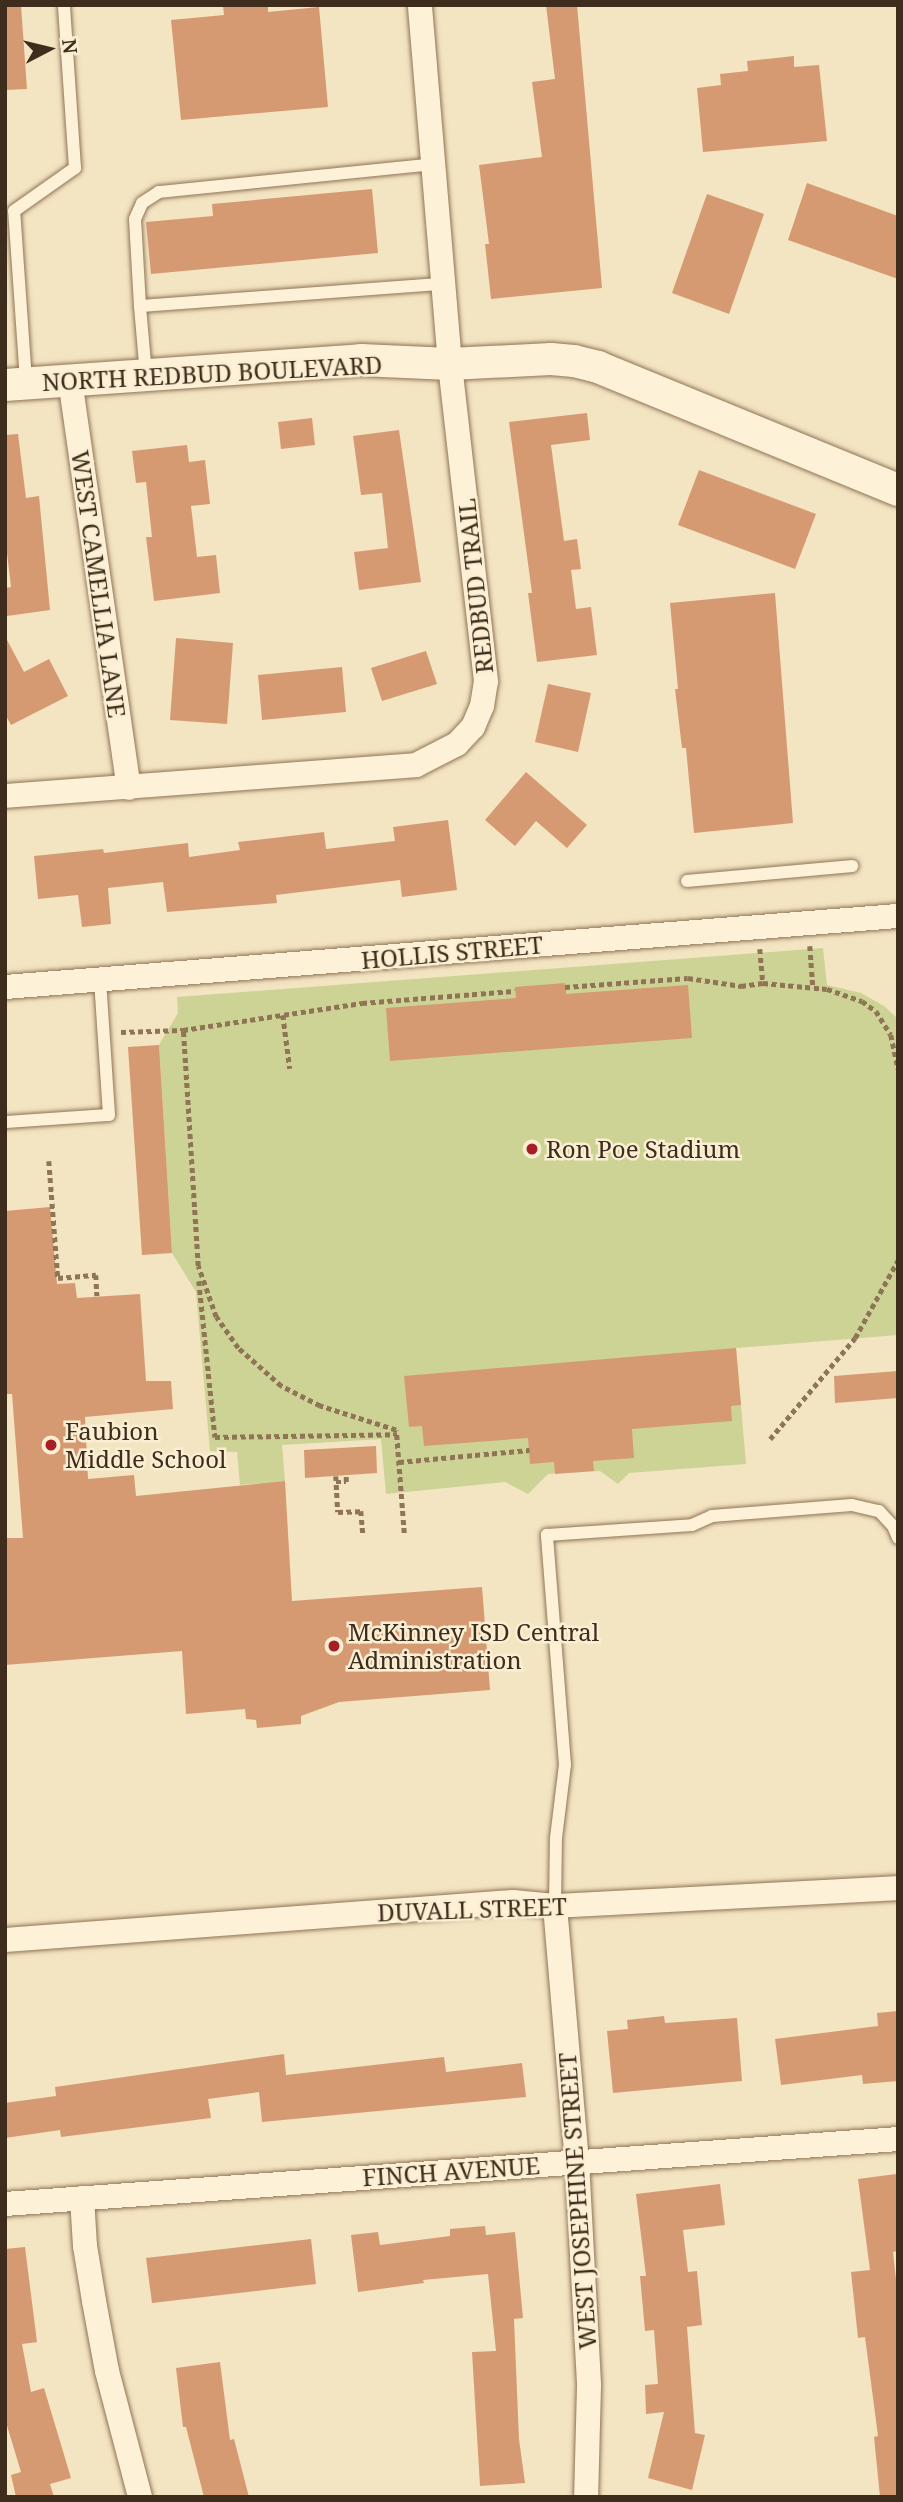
<!DOCTYPE html>
<style>
body{margin:0}
#map{position:relative;width:903px;height:2502px;overflow:hidden;background:#f3e4c2;font-family:"Noto Serif",serif}
div>[style]{position:absolute}
.green>*{inset:0;background:#cdd394}
.building>*{inset:0;background:#d69a73}
.path>*{height:4.5px;margin-top:-2.25px;transform-origin:0;background:repeating-linear-gradient(90deg,#907456 0 5px,transparent 0 8.5px)}
.roads{filter:drop-shadow(0 0 2px #907456) drop-shadow(0 0 2px #907456)}
.service>*{height:12px;margin:-6px;padding:0 6px;transform-origin:6px;border-radius:6px;background:#fdf1d7}
.minor>*{height:24px;margin:-12px;padding:0 12px;transform-origin:12px;border-radius:12px;background:#fdf1d7}
.tertiary>*{height:32px;margin:-16px;padding:0 16px;transform-origin:16px;border-radius:16px;background:#fdf1d7}
.dots>*{width:19px;height:19px;translate:-50% -50%;box-sizing:border-box;border:4px solid #faeed3;border-radius:50%}
span{translate:-50% -50%;white-space:nowrap;text-align:center;line-height:1.15;-webkit-text-stroke:5px #faeed3;paint-order:stroke}
.street-label{font-size:24px;color:#3e2c1c}
.poi-label{font-size:24px;color:#3e2c1c}
.left{translate:0 -50%;text-align:left}
.frame{position:absolute;inset:0;border:7px solid #3e2c1c;pointer-events:none}
.north{position:absolute;left:14px;top:14px;width:70px;height:70px;-webkit-text-stroke:5px #faeed3;paint-order:stroke;rotate:83deg;font-size:19px;font-weight:700;line-height:28px;text-align:center;color:#3e2c1c}
.north::after{content:'';display:block;margin:auto;width:24px;height:32px;background:#3e2c1c;clip-path:polygon(50% 0,100% 100%,50% 72%,0 100%)}
</style>
<div id="map">
<div class="green">
<i style="clip-path:polygon(823px 948px,827px 985px,861px 993px,884px 1006px,898px 1019px,898px 1335px,736px 1348px,746px 1464px,629px 1473px,618px 1484px,600px 1471px,548px 1474px,528px 1494px,505px 1482px,386px 1494px,381px 1439px,282px 1445px,285px 1481px,240px 1485px,237px 1452px,210px 1451px,196px 1292px,172px 1253px,159px 1045px,178px 1013px,177px 997px)"></i>
</div>
<div class="building">
<i style="clip-path:polygon(5px 5px,21px 5px,27px 89px,5px 90px)"></i>
<i style="clip-path:polygon(223px 5px,268px 5px,268px 12px,319px 7px,328px 107px,181px 120px,171px 20px,224px 15px)"></i>
<i style="clip-path:polygon(546px 5px,577px 5px,602px 288px,491px 299px,485px 244px,489px 244px,479px 165px,542px 157px,532px 82px,555px 79px)"></i>
<i style="clip-path:polygon(794px 56px,794px 67px,819px 65px,827px 141px,703px 152px,697px 88px,721px 85px,720px 74px,748px 71px,747px 61px)"></i>
<i style="clip-path:polygon(807px 183px,898px 216px,898px 279px,788px 240px)"></i>
<i style="clip-path:polygon(372px 189px,378px 253px,151px 274px,146px 222px,213px 216px,212px 204px)"></i>
<i style="clip-path:polygon(707px 194px,764px 214px,729px 314px,672px 293px)"></i>
<i style="clip-path:polygon(587px 413px,590px 440px,551px 445px,564px 541px,577px 539px,581px 569px,571px 570px,576px 609px,591px 607px,597px 655px,537px 662px,528px 593px,532px 593px,509px 422px)"></i>
<i style="clip-path:polygon(312px 418px,315px 445px,281px 449px,278px 422px)"></i>
<i style="clip-path:polygon(399px 430px,421px 582px,359px 590px,354px 552px,388px 548px,382px 493px,361px 495px,353px 436px)"></i>
<i style="clip-path:polygon(18px 434px,26px 498px,39px 496px,50px 610px,7px 616px,5px 588px,11px 587px,5px 536px,5px 435px)"></i>
<i style="clip-path:polygon(187px 445px,189px 462px,205px 460px,210px 504px,191px 506px,197px 557px,216px 555px,220px 593px,154px 601px,146px 537px,152px 537px,146px 482px,136px 483px,132px 451px)"></i>
<i style="clip-path:polygon(699px 470px,816px 514px,795px 569px,678px 525px)"></i>
<i style="clip-path:polygon(775px 593px,793px 823px,694px 833px,686px 748px,682px 748px,675px 689px,678px 689px,670px 603px)"></i>
<i style="clip-path:polygon(5px 636px,24px 672px,49px 659px,68px 696px,11px 725px,5px 714px)"></i>
<i style="clip-path:polygon(176px 638px,233px 643px,227px 724px,170px 720px)"></i>
<i style="clip-path:polygon(426px 651px,437px 684px,382px 701px,371px 668px)"></i>
<i style="clip-path:polygon(342px 667px,346px 712px,262px 720px,258px 675px)"></i>
<i style="clip-path:polygon(548px 684px,591px 693px,578px 752px,535px 742px)"></i>
<i style="clip-path:polygon(526px 772px,587px 825px,567px 848px,536px 821px,515px 846px,485px 820px)"></i>
<i style="clip-path:polygon(448px 820px,457px 890px,402px 897px,400px 880px,276px 895px,277px 903px,167px 912px,163px 882px,108px 888px,111px 924px,82px 927px,78px 895px,38px 899px,34px 856px,103px 849px,104px 853px,188px 843px,189px 857px,240px 850px,238px 842px,324px 832px,326px 849px,395px 841px,393px 827px)"></i>
<i style="clip-path:polygon(565px 983px,566px 994px,688px 985px,692px 1038px,390px 1061px,386px 1008px,516px 998px,515px 987px)"></i>
<i style="clip-path:polygon(159px 1045px,172px 1253px,142px 1255px,128px 1047px)"></i>
<i style="clip-path:polygon(50px 1207px,57px 1284px,75px 1283px,77px 1298px,140px 1294px,146px 1381px,171px 1381px,173px 1409px,85px 1417px,88px 1479px,134px 1475px,136px 1496px,285px 1481px,292px 1601px,482px 1587px,490px 1690px,339px 1702px,301px 1716px,301px 1724px,257px 1728px,256px 1720px,246px 1719px,245px 1709px,186px 1714px,182px 1651px,5px 1665px,5px 1538px,23px 1538px,12px 1394px,5px 1394px,5px 1211px)"></i>
<i style="clip-path:polygon(736px 1348px,741px 1405px,731px 1406px,732px 1421px,632px 1429px,634px 1458px,593px 1461px,594px 1471px,555px 1474px,554px 1462px,530px 1464px,528px 1438px,424px 1446px,422px 1426px,409px 1427px,404px 1376px)"></i>
<i style="clip-path:polygon(898px 1371px,898px 1398px,835px 1403px,834px 1376px)"></i>
<i style="clip-path:polygon(376px 1446px,377px 1473px,305px 1478px,304px 1450px)"></i>
<i style="clip-path:polygon(898px 2011px,898px 2081px,863px 2084px,862px 2075px,781px 2085px,775px 2039px,878px 2026px,877px 2013px)"></i>
<i style="clip-path:polygon(664px 2016px,665px 2023px,737px 2018px,742px 2081px,613px 2093px,607px 2031px,628px 2029px,627px 2020px)"></i>
<i style="clip-path:polygon(284px 2054px,286px 2075px,444px 2057px,446px 2072px,522px 2063px,526px 2097px,262px 2122px,259px 2092px,208px 2099px,211px 2118px,61px 2137px,60px 2130px,5px 2138px,5px 2103px,56px 2096px,55px 2087px)"></i>
<i style="clip-path:polygon(896px 2174px,898px 2251px,893px 2252px,898px 2298px,898px 2495px,880px 2497px,874px 2437px,878px 2436px,865px 2337px,858px 2338px,851px 2272px,870px 2270px,858px 2179px)"></i>
<i style="clip-path:polygon(720px 2184px,725px 2225px,683px 2230px,688px 2272px,697px 2271px,702px 2325px,687px 2327px,695px 2433px,705px 2435px,692px 2490px,648px 2478px,664px 2412px,646px 2414px,645px 2385px,658px 2384px,654px 2330px,645px 2331px,640px 2276px,646px 2276px,636px 2194px)"></i>
<i style="clip-path:polygon(485px 2226px,486px 2235px,515px 2232px,523px 2318px,514px 2319px,519px 2439px,525px 2483px,480px 2486px,472px 2352px,496px 2351px,488px 2274px,423px 2280px,424px 2283px,358px 2292px,351px 2235px,378px 2232px,380px 2245px,450px 2236px,450px 2229px)"></i>
<i style="clip-path:polygon(311px 2239px,316px 2284px,152px 2303px,146px 2258px)"></i>
<i style="clip-path:polygon(25px 2247px,37px 2342px,22px 2344px,31px 2392px,44px 2388px,71px 2478px,50px 2484px,54px 2497px,16px 2497px,11px 2475px,21px 2472px,5px 2419px,5px 2249px)"></i>
<i style="clip-path:polygon(220px 2362px,230px 2440px,234px 2439px,249px 2497px,204px 2497px,186px 2427px,183px 2427px,176px 2368px)"></i>
</div>
<div class="path">
<i style="left:810px;top:946px;width:41px;rotate:85.8deg"></i>
<i style="left:760px;top:949px;width:34px;rotate:85deg"></i>
<i style="left:565px;top:987px;width:123px;rotate:-4.2deg"></i>
<i style="left:688px;top:978px;width:54px;rotate:8.6deg"></i>
<i style="left:741px;top:986px;width:22px;rotate:-8deg"></i>
<i style="left:763px;top:983px;width:64px;rotate:5.4deg"></i>
<i style="left:827px;top:989px;width:37px;rotate:19deg"></i>
<i style="left:862px;top:1001px;width:17px;rotate:36deg"></i>
<i style="left:876px;top:1011px;width:28px;rotate:58deg"></i>
<i style="left:891px;top:1035px;width:35px;rotate:78deg"></i>
<i style="left:283px;top:1015px;width:54px;rotate:82.6deg"></i>
<i style="left:121px;top:1032px;width:62px;rotate:-1.8deg"></i>
<i style="left:49px;top:1161px;width:117px;rotate:85.6deg"></i>
<i style="left:58px;top:1278px;width:38px;rotate:-5deg"></i>
<i style="left:96px;top:1275px;width:21px;rotate:87deg"></i>
<i style="left:199px;top:1281px;width:157px;rotate:84.1deg"></i>
<i style="left:215px;top:1437px;width:182px;rotate:-0.9deg"></i>
<i style="left:770px;top:1439px;width:132px;rotate:-49.9deg"></i>
<i style="left:855px;top:1338px;width:89px;rotate:-61.1deg"></i>
<i style="left:399px;top:1462px;width:131px;rotate:-5.3deg"></i>
<i style="left:336px;top:1476px;width:36px;rotate:87deg"></i>
<i style="left:338px;top:1512px;width:23px;rotate:-2deg"></i>
<i style="left:361px;top:1511px;width:25px;rotate:85deg"></i>
<i style="left:336px;top:1482px;width:10px"></i>
<i style="left:346px;top:1482px;width:7px;rotate:-90deg"></i>
<i style="left:404px;top:1533px;width:103px;rotate:-94.4deg"></i>
<i style="left:396px;top:1430px;width:80px;rotate:-162.5deg"></i>
<i style="left:320px;top:1406px;width:44px;rotate:-152.9deg"></i>
<i style="left:281px;top:1386px;width:57px;rotate:-138.5deg"></i>
<i style="left:238px;top:1348px;width:38px;rotate:-125deg"></i>
<i style="left:216px;top:1317px;width:54px;rotate:-109.4deg"></i>
<i style="left:198px;top:1266px;width:236px;rotate:-93.6deg"></i>
<i style="left:183px;top:1030px;width:181px;rotate:-8.6deg"></i>
<i style="left:362px;top:1003px;width:153px;rotate:-4.5deg"></i>
</div>
<div class="roads">
<div class="service">
<i style="left:140px;top:306px;width:87px;rotate:-93.3deg"></i>
<i style="left:135px;top:219px;width:17px;rotate:-66deg"></i>
<i style="left:142px;top:203px;width:20px;rotate:-33deg"></i>
<i style="left:159px;top:192px;width:275px;rotate:-5.8deg"></i>
<i style="left:146px;top:375px;width:69px;rotate:-95deg"></i>
<i style="left:140px;top:306px;width:304px;rotate:-4.2deg"></i>
<i style="left:26px;top:381px;width:170px;rotate:-94deg"></i>
<i style="left:14px;top:211px;width:75px;rotate:-35.2deg"></i>
<i style="left:75px;top:168px;width:163px;rotate:-93.9deg"></i>
<i style="left:687px;top:881px;width:166px;rotate:-5.2deg"></i>
<i style="left:5px;top:1122px;width:104px;rotate:-3.9deg"></i>
<i style="left:109px;top:1115px;width:134px;rotate:-93.8deg"></i>
<i style="left:555px;top:1906px;width:68px;rotate:-89.2deg"></i>
<i style="left:556px;top:1838px;width:74px;rotate:-83deg"></i>
<i style="left:565px;top:1765px;width:231px;rotate:-94.5deg"></i>
<i style="left:547px;top:1535px;width:145px;rotate:-3.9deg"></i>
<i style="left:692px;top:1525px;width:22px;rotate:-24deg"></i>
<i style="left:712px;top:1516px;width:140px;rotate:-4.5deg"></i>
<i style="left:852px;top:1505px;width:28px;rotate:13deg"></i>
<i style="left:879px;top:1511px;width:21px;rotate:47deg"></i>
<i style="left:893px;top:1526px;width:13px;rotate:67deg"></i>
</div>
<div class="minor">
<i style="left:70px;top:380px;width:412px;rotate:81.8deg"></i>
<i style="left:5px;top:796px;width:412px;rotate:-4.3deg"></i>
<i style="left:416px;top:765px;width:46px;rotate:-27.1deg"></i>
<i style="left:457px;top:744px;width:23px;rotate:-47deg"></i>
<i style="left:473px;top:727px;width:23px;rotate:-67deg"></i>
<i style="left:482px;top:706px;width:25px;rotate:-81deg"></i>
<i style="left:486px;top:681px;width:319px;rotate:-96.5deg"></i>
<i style="left:450px;top:364px;width:360px;rotate:-94.8deg"></i>
<i style="left:5px;top:987px;width:896px;rotate:-4.55deg"></i>
<i style="left:555px;top:1906px;width:257px;rotate:85.1deg"></i>
<i style="left:577px;top:2162px;width:224px;rotate:86.9deg"></i>
<i style="left:589px;top:2386px;width:111px;rotate:91.5deg"></i>
<i style="left:5px;top:1940px;width:509px;rotate:-4.28deg"></i>
<i style="left:513px;top:1902px;width:42px;rotate:5.4deg"></i>
<i style="left:555px;top:1906px;width:343px;rotate:-3deg"></i>
<i style="left:82px;top:2198px;width:48px;rotate:86.4deg"></i>
<i style="left:85px;top:2246px;width:56px;rotate:80.7deg"></i>
<i style="left:94px;top:2301px;width:71px;rotate:79.5deg"></i>
<i style="left:107px;top:2371px;width:130px;rotate:75.3deg"></i>
<i style="left:5px;top:2204px;width:895px;rotate:-4.16deg"></i>
</div>
<div class="tertiary">
<i style="left:5px;top:385px;width:357px;rotate:-4deg"></i>
<i style="left:361px;top:360px;width:89px;rotate:2.6deg"></i>
<i style="left:450px;top:364px;width:101px;rotate:-2.8deg"></i>
<i style="left:551px;top:359px;width:23px;rotate:5deg"></i>
<i style="left:574px;top:361px;width:25px;rotate:14deg"></i>
<i style="left:598px;top:367px;width:324px;rotate:22.3deg"></i>
</div>
</div>
<div class="dots">
<i style="left:532px;top:1149px;background:#a71f22"></i>
<i style="left:51px;top:1445px;background:#a71f22"></i>
<i style="left:334px;top:1646px;background:#a71f22"></i>
</div>
<div class="street-label">
<span style="left:212px;top:373px;rotate:-3deg">NORTH REDBUD BOULEVARD</span>
<span style="left:99px;top:584px;rotate:82deg">WEST CAMELLIA LANE</span>
<span style="left:475px;top:586px;rotate:-96deg">REDBUD TRAIL</span>
<span style="left:452px;top:952px;rotate:-5deg">HOLLIS STREET</span>
<span style="left:472px;top:1909px;rotate:-2deg">DUVALL STREET</span>
<span style="left:451px;top:2171px;rotate:-4deg">FINCH AVENUE</span>
<span style="left:577px;top:2201px;rotate:-94deg">WEST JOSEPHINE STREET</span>
</div>
<div class="poi-label">
<span class="left" style="left:546px;top:1149px">Ron Poe Stadium</span>
<span class="left" style="left:65px;top:1445px">Faubion<br>Middle School</span>
<span class="left" style="left:348px;top:1646px">McKinney ISD Central<br>Administration</span>
</div>
<div class="frame"></div>
<div class="north">N</div>
</div>
